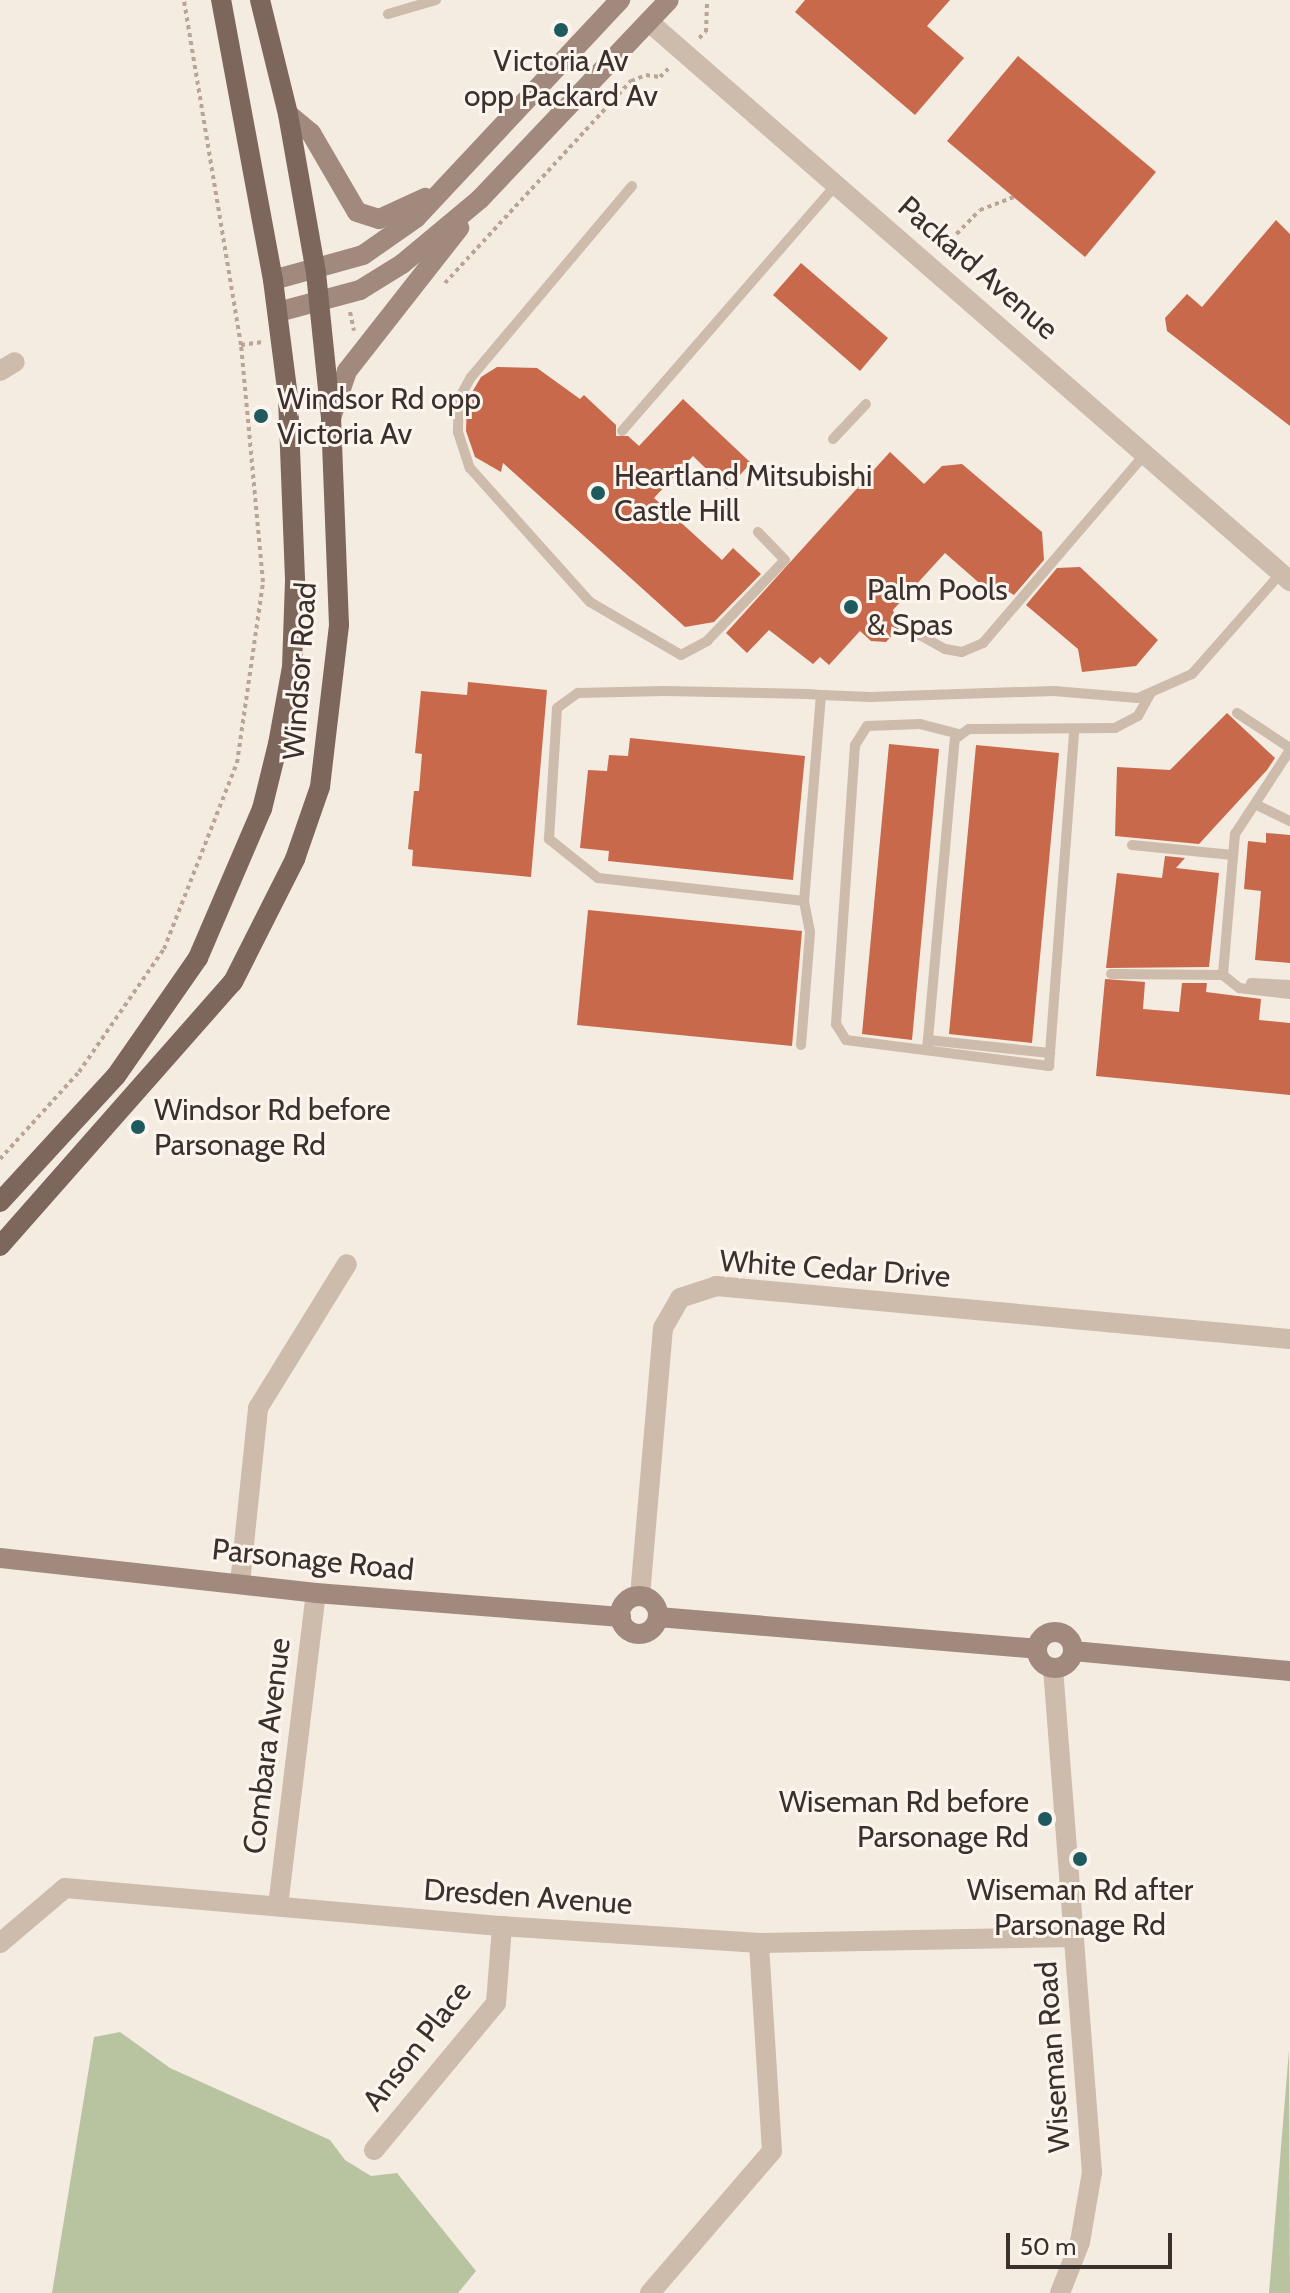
<!DOCTYPE html>
<style>
body{margin:0}
#map{position:relative;width:1290px;height:2293px;overflow:hidden;background:#f4ebe1;font-family:Cabin,sans-serif}
div>[style]{position:absolute}
.green>*{inset:0;background:#b8c4a0}
.building>*{inset:0;background:#c8694b}
.path>*{height:4px;margin-top:-2px;transform-origin:0;background:repeating-linear-gradient(90deg,#b9a596 0 4px,transparent 0 8px)}
.lane>*{height:10px;margin:-5px;padding:0 5px;transform-origin:5px;border-radius:5px;background:#cdbbac}
.street>*{height:20px;margin:-10px;padding:0 10px;transform-origin:10px;border-radius:10px;background:#cdbbac}
.secondary>*{height:20px;margin:-10px;padding:0 10px;transform-origin:10px;border-radius:10px;background:#a18a7d}
.secondary>.ring{margin:-10px;padding:0;box-sizing:content-box;background:none;border:20px solid #a18a7d;border-radius:50%}
.primary>*{height:20px;margin:-10px;padding:0 10px;transform-origin:10px;border-radius:10px;background:#7d675c}
.dots>*{width:22px;height:22px;translate:-50% -50%;box-sizing:border-box;border:4px solid #fbf5ee;border-radius:50%}
span{translate:-50% -50%;white-space:nowrap;text-align:center;line-height:1.15;-webkit-text-stroke:6px #fbf5ee;paint-order:stroke}
.poi-label{font-size:30px;color:#3b302b}
.left{translate:0 -50%;text-align:left}
.right{translate:-100% -50%;text-align:right}
.street-label{font-size:30px;color:#3b302b}
.scale{position:absolute;left:1006px;top:2233px;width:166px;height:36px;box-sizing:border-box;border:4px solid #3b302b;border-top:0;padding-left:10px;font-size:24px;line-height:28px;white-space:nowrap;color:#3b302b;-webkit-text-stroke:6px #fbf5ee;paint-order:stroke}
</style>
<div id="map">
<div class="green">
<i style="clip-path:polygon(120px 2032px,170px 2068px,330px 2140px,345px 2160px,371px 2176px,397px 2173px,476px 2271px,458px 2293px,52px 2293px,94px 2037px)"></i>
<i style="clip-path:polygon(1289px 2050px,1290px 2293px,1269px 2293px)"></i>
</div>
<div class="building">
<i style="clip-path:polygon(805px 0,950px 0,927px 26px,964px 58px,915px 115px,795px 12px)"></i>
<i style="clip-path:polygon(1018px 56px,1156px 172px,1085px 257px,947px 141px)"></i>
<i style="clip-path:polygon(1276px 220px,1290px 234px,1290px 426px,1167px 331px,1165px 318px,1187px 294px,1202px 307px)"></i>
<i style="clip-path:polygon(801px 263px,888px 338px,860px 371px,773px 295px)"></i>
<i style="clip-path:polygon(497px 367px,537px 368px,580px 399px,584px 395px,616px 425px,616px 436px,628px 436px,639px 446px,683px 399px,751px 463px,727px 489px,693px 456px,654px 498px,722px 560px,733px 548px,761px 574px,714px 622px,685px 627px,503px 463px,501px 472px,475px 457px,466px 431px,467px 401px,481px 377px)"></i>
<i style="clip-path:polygon(890px 452px,924px 484px,942px 466px,962px 464px,1042px 532px,1044px 560px,1014px 595px,1009px 592px,1001px 602px,945px 553px,893px 610px,899px 628px,886px 642px,871px 641px,860px 631px,829px 665px,820px 657px,813px 664px,769px 630px,747px 653px,726px 633px)"></i>
<i style="clip-path:polygon(1080px 567px,1158px 640px,1136px 666px,1082px 672px,1078px 649px,1026px 605px,1057px 568px)"></i>
<i style="clip-path:polygon(468px 682px,547px 690px,531px 877px,412px 866px,413px 850px,408px 849px,414px 791px,419px 791px,422px 754px,415px 753px,421px 691px,467px 695px)"></i>
<i style="clip-path:polygon(1227px 713px,1275px 758px,1267px 770px,1199px 844px,1115px 836px,1117px 767px,1170px 770px)"></i>
<i style="clip-path:polygon(630px 738px,805px 756px,793px 880px,608px 861px,609px 851px,580px 848px,588px 770px,607px 771px,609px 755px,628px 756px)"></i>
<i style="clip-path:polygon(889px 744px,939px 749px,912px 1040px,862px 1034px)"></i>
<i style="clip-path:polygon(976px 745px,1059px 753px,1032px 1043px,949px 1034px)"></i>
<i style="clip-path:polygon(1266px 833px,1290px 835px,1290px 963px,1255px 960px,1261px 891px,1244px 889px,1248px 841px,1266px 843px)"></i>
<i style="clip-path:polygon(1165px 856px,1185px 858px,1176px 868px,1219px 873px,1209px 967px,1106px 968px,1117px 873px,1162px 878px)"></i>
<i style="clip-path:polygon(588px 910px,802px 931px,792px 1046px,577px 1025px)"></i>
<i style="clip-path:polygon(1105px 979px,1145px 982px,1143px 1009px,1179px 1012px,1182px 983px,1207px 983px,1206px 992px,1261px 999px,1259px 1020px,1290px 1023px,1290px 1095px,1096px 1076px)"></i>
</div>
<div class="path">
<i style="left:699px;top:38px;width:9px;rotate:-41deg"></i>
<i style="left:706px;top:32px;width:32px;rotate:-88deg"></i>
<i style="left:940px;top:251px;width:57px;rotate:-45.7deg"></i>
<i style="left:980px;top:210px;width:36px;rotate:-21deg"></i>
<i style="left:445px;top:283px;width:275px;rotate:-47.4deg"></i>
<i style="left:631px;top:81px;width:16px;rotate:-22deg"></i>
<i style="left:646px;top:75px;width:14px;rotate:8deg"></i>
<i style="left:660px;top:77px;width:14px;rotate:-45deg"></i>
<i style="left:350px;top:312px;width:19px;rotate:78deg"></i>
<i style="left:241px;top:345px;width:22px;rotate:-8deg"></i>
<i style="left:0;top:1159px;width:118px;rotate:-47.8deg"></i>
<i style="left:79px;top:1072px;width:150px;rotate:-55.4deg"></i>
<i style="left:164px;top:949px;width:200px;rotate:-68.6deg"></i>
<i style="left:237px;top:763px;width:183px;rotate:-81.8deg"></i>
<i style="left:263px;top:582px;width:238px;rotate:-95.3deg"></i>
<i style="left:241px;top:345px;width:350px;rotate:-99.4deg"></i>
</div>
<div class="lane">
<i style="left:388px;top:14px;width:50px;rotate:-16.3deg"></i>
<i style="left:632px;top:186px;width:250px;rotate:130.1deg"></i>
<i style="left:471px;top:377px;width:25px;rotate:119deg"></i>
<i style="left:459px;top:399px;width:33px;rotate:92deg"></i>
<i style="left:458px;top:432px;width:38px;rotate:72deg"></i>
<i style="left:470px;top:468px;width:180px;rotate:48.2deg"></i>
<i style="left:590px;top:602px;width:105px;rotate:30.2deg"></i>
<i style="left:681px;top:655px;width:30px;rotate:-28deg"></i>
<i style="left:707px;top:641px;width:112px;rotate:-46.1deg"></i>
<i style="left:785px;top:560px;width:39px;rotate:-134deg"></i>
<i style="left:622px;top:431px;width:326px;rotate:-49deg"></i>
<i style="left:833px;top:439px;width:48px;rotate:-46.7deg"></i>
<i style="left:916px;top:633px;width:33px;rotate:29deg"></i>
<i style="left:945px;top:649px;width:17px;rotate:10deg"></i>
<i style="left:962px;top:652px;width:23px;rotate:-23deg"></i>
<i style="left:983px;top:643px;width:249px;rotate:-49.4deg"></i>
<i style="left:821px;top:695px;width:207px;rotate:94.7deg"></i>
<i style="left:804px;top:901px;width:207px;rotate:-173.6deg"></i>
<i style="left:598px;top:878px;width:63px;rotate:-141.5deg"></i>
<i style="left:549px;top:839px;width:131px;rotate:-86.5deg"></i>
<i style="left:557px;top:708px;width:26px;rotate:-36deg"></i>
<i style="left:578px;top:693px;width:86px;rotate:-1.3deg"></i>
<i style="left:664px;top:691px;width:144px;rotate:1.2deg"></i>
<i style="left:808px;top:694px;width:13px;rotate:4deg"></i>
<i style="left:821px;top:695px;width:49px;rotate:2.3deg"></i>
<i style="left:870px;top:697px;width:184px;rotate:-1.9deg"></i>
<i style="left:1054px;top:691px;width:84px;rotate:4.8deg"></i>
<i style="left:1138px;top:698px;width:59px;rotate:-24deg"></i>
<i style="left:1192px;top:674px;width:135px;rotate:-48.6deg"></i>
<i style="left:1237px;top:713px;width:64px;rotate:33.4deg"></i>
<i style="left:959px;top:734px;width:40px;rotate:-165.6deg"></i>
<i style="left:920px;top:724px;width:53px;rotate:177.8deg"></i>
<i style="left:867px;top:726px;width:22px;rotate:122deg"></i>
<i style="left:855px;top:745px;width:280px;rotate:93.9deg"></i>
<i style="left:836px;top:1024px;width:19px;rotate:58deg"></i>
<i style="left:846px;top:1040px;width:205px;rotate:7.3deg"></i>
<i style="left:1049px;top:1066px;width:336px;rotate:-85.7deg"></i>
<i style="left:1290px;top:750px;width:100px;rotate:123.2deg"></i>
<i style="left:1235px;top:834px;width:142px;rotate:94.9deg"></i>
<i style="left:1223px;top:975px;width:21px;rotate:39deg"></i>
<i style="left:1239px;top:988px;width:51px;rotate:6.7deg"></i>
<i style="left:1257px;top:805px;width:37px;rotate:26deg"></i>
<i style="left:1132px;top:845px;width:101px;rotate:5.7deg"></i>
<i style="left:1111px;top:974px;width:112px;rotate:0.5deg"></i>
<i style="left:1251px;top:983px;width:39px;rotate:3deg"></i>
<i style="left:928px;top:1040px;width:123px;rotate:6.1deg"></i>
<i style="left:801px;top:1045px;width:113px;rotate:-85.4deg"></i>
<i style="left:810px;top:932px;width:32px;rotate:-101deg"></i>
<i style="left:927px;top:1050px;width:312px;rotate:-84.9deg"></i>
<i style="left:955px;top:739px;width:17px;rotate:-36deg"></i>
<i style="left:969px;top:729px;width:146px;rotate:-0.4deg"></i>
<i style="left:1115px;top:728px;width:26px;rotate:-28deg"></i>
<i style="left:1138px;top:716px;width:25px;rotate:-61deg"></i>
</div>
<div class="street">
<i style="left:649px;top:22px;width:851px;rotate:41.09deg"></i>
<i style="left:0;top:371px;width:17px;rotate:-31deg"></i>
<i style="left:240px;top:1583px;width:176px;rotate:-84.1deg"></i>
<i style="left:258px;top:1408px;width:169px;rotate:-58.3deg"></i>
<i style="left:640px;top:1596px;width:269px;rotate:-85.1deg"></i>
<i style="left:663px;top:1328px;width:34px;rotate:-60deg"></i>
<i style="left:680px;top:1298px;width:38px;rotate:-18deg"></i>
<i style="left:716px;top:1286px;width:576px;rotate:5.28deg"></i>
<i style="left:1053px;top:1668px;width:506px;rotate:85.58deg"></i>
<i style="left:1092px;top:2172px;width:71px;rotate:99.7deg"></i>
<i style="left:1080px;top:2242px;width:55px;rotate:111.4deg"></i>
<i style="left:278px;top:1906px;width:315px;rotate:-83.1deg"></i>
<i style="left:0;top:1943px;width:85px;rotate:-40.2deg"></i>
<i style="left:65px;top:1888px;width:439px;rotate:5deg"></i>
<i style="left:502px;top:1926px;width:258px;rotate:3.8deg"></i>
<i style="left:759px;top:1943px;width:315px;rotate:-1.1deg"></i>
<i style="left:374px;top:2150px;width:191px;rotate:-50.3deg"></i>
<i style="left:496px;top:2003px;width:77px;rotate:-85.5deg"></i>
<i style="left:650px;top:2293px;width:187px;rotate:-49.3deg"></i>
<i style="left:772px;top:2151px;width:208px;rotate:-93.6deg"></i>
</div>
<div class="secondary">
<i style="left:288px;top:114px;width:30px;rotate:40deg"></i>
<i style="left:311px;top:133px;width:91px;rotate:59.8deg"></i>
<i style="left:357px;top:212px;width:23px;rotate:18deg"></i>
<i style="left:379px;top:219px;width:51px;rotate:-24.5deg"></i>
<i style="left:273px;top:280px;width:93px;rotate:-15.5deg"></i>
<i style="left:363px;top:255px;width:65px;rotate:-34.9deg"></i>
<i style="left:416px;top:218px;width:299px;rotate:-46.9deg"></i>
<i style="left:278px;top:312px;width:85px;rotate:-15deg"></i>
<i style="left:360px;top:290px;width:49px;rotate:-31.8deg"></i>
<i style="left:402px;top:264px;width:102px;rotate:-39.8deg"></i>
<i style="left:480px;top:199px;width:274px;rotate:-46.5deg"></i>
<i style="left:331px;top:418px;width:50px;rotate:-71.2deg"></i>
<i style="left:347px;top:371px;width:182px;rotate:-51.9deg"></i>
<i style="left:0;top:1558px;width:318px;rotate:6.3deg"></i>
<i style="left:316px;top:1593px;width:306px;rotate:4.5deg"></i>
<i class="ring" style="left:620px;top:1596px;width:18px;height:18px"></i>
<i style="left:658px;top:1617px;width:380px;rotate:4.8deg"></i>
<i class="ring" style="left:1037px;top:1632px;width:16px;height:16px"></i>
<i style="left:1073px;top:1651px;width:218px;rotate:5.3deg"></i>
</div>
<div class="primary">
<i style="left:0;top:1202px;width:171px;rotate:-47.4deg"></i>
<i style="left:116px;top:1076px;width:144px;rotate:-55.2deg"></i>
<i style="left:198px;top:958px;width:162px;rotate:-66.8deg"></i>
<i style="left:262px;top:809px;width:67px;rotate:-76.2deg"></i>
<i style="left:278px;top:744px;width:78px;rotate:-79.7deg"></i>
<i style="left:292px;top:667px;width:88px;rotate:-88deg"></i>
<i style="left:295px;top:579px;width:182px;rotate:-92.2deg"></i>
<i style="left:288px;top:397px;width:118px;rotate:-97.3deg"></i>
<i style="left:273px;top:280px;width:285px;rotate:-100.5deg"></i>
<i style="left:0;top:1246px;width:352px;rotate:-48.6deg"></i>
<i style="left:233px;top:982px;width:138px;rotate:-63.2deg"></i>
<i style="left:295px;top:859px;width:76px;rotate:-70.9deg"></i>
<i style="left:320px;top:787px;width:163px;rotate:-83.3deg"></i>
<i style="left:339px;top:625px;width:207px;rotate:-92.2deg"></i>
<i style="left:331px;top:418px;width:146px;rotate:-95.9deg"></i>
<i style="left:316px;top:273px;width:161px;rotate:-100deg"></i>
<i style="left:288px;top:114px;width:117px;rotate:-103.8deg"></i>
</div>
<div class="dots">
<i style="left:561px;top:30px;background:#1f5a5e"></i>
<i style="left:261px;top:416px;background:#1f5a5e"></i>
<i style="left:598px;top:493px;background:#1f5a5e"></i>
<i style="left:851px;top:607px;background:#1f5a5e"></i>
<i style="left:138px;top:1127px;background:#1f5a5e"></i>
<i style="left:1045px;top:1819px;background:#1f5a5e"></i>
<i style="left:1080px;top:1859px;background:#1f5a5e"></i>
</div>
<div class="poi-label">
<span style="left:561px;top:78px">Victoria Av<br>opp Packard Av</span>
<span class="left" style="left:277px;top:416px">Windsor Rd opp<br>Victoria Av</span>
<span class="left" style="left:614px;top:493px">Heartland Mitsubishi<br>Castle Hill</span>
<span class="left" style="left:867px;top:607px">Palm Pools<br>&amp; Spas</span>
<span class="left" style="left:154px;top:1127px">Windsor Rd before<br>Parsonage Rd</span>
<span class="right" style="left:1029px;top:1819px">Wiseman Rd before<br>Parsonage Rd</span>
<span style="left:1080px;top:1907px">Wiseman Rd after<br>Parsonage Rd</span>
</div>
<div class="street-label">
<span style="left:978px;top:268px;rotate:41deg">Packard Avenue</span>
<span style="left:300px;top:671px;rotate:-86deg">Windsor Road</span>
<span style="left:835px;top:1269px;rotate:4deg">White Cedar Drive</span>
<span style="left:313px;top:1560px;rotate:6deg">Parsonage Road</span>
<span style="left:267px;top:1746px;rotate:-83deg">Combara Avenue</span>
<span style="left:528px;top:1897px;rotate:4deg">Dresden Avenue</span>
<span style="left:417px;top:2046px;rotate:-52deg">Anson Place</span>
<span style="left:1053px;top:2057px;rotate:-94deg">Wiseman Road</span>
</div>
<div class="scale">50 m</div>
</div>
